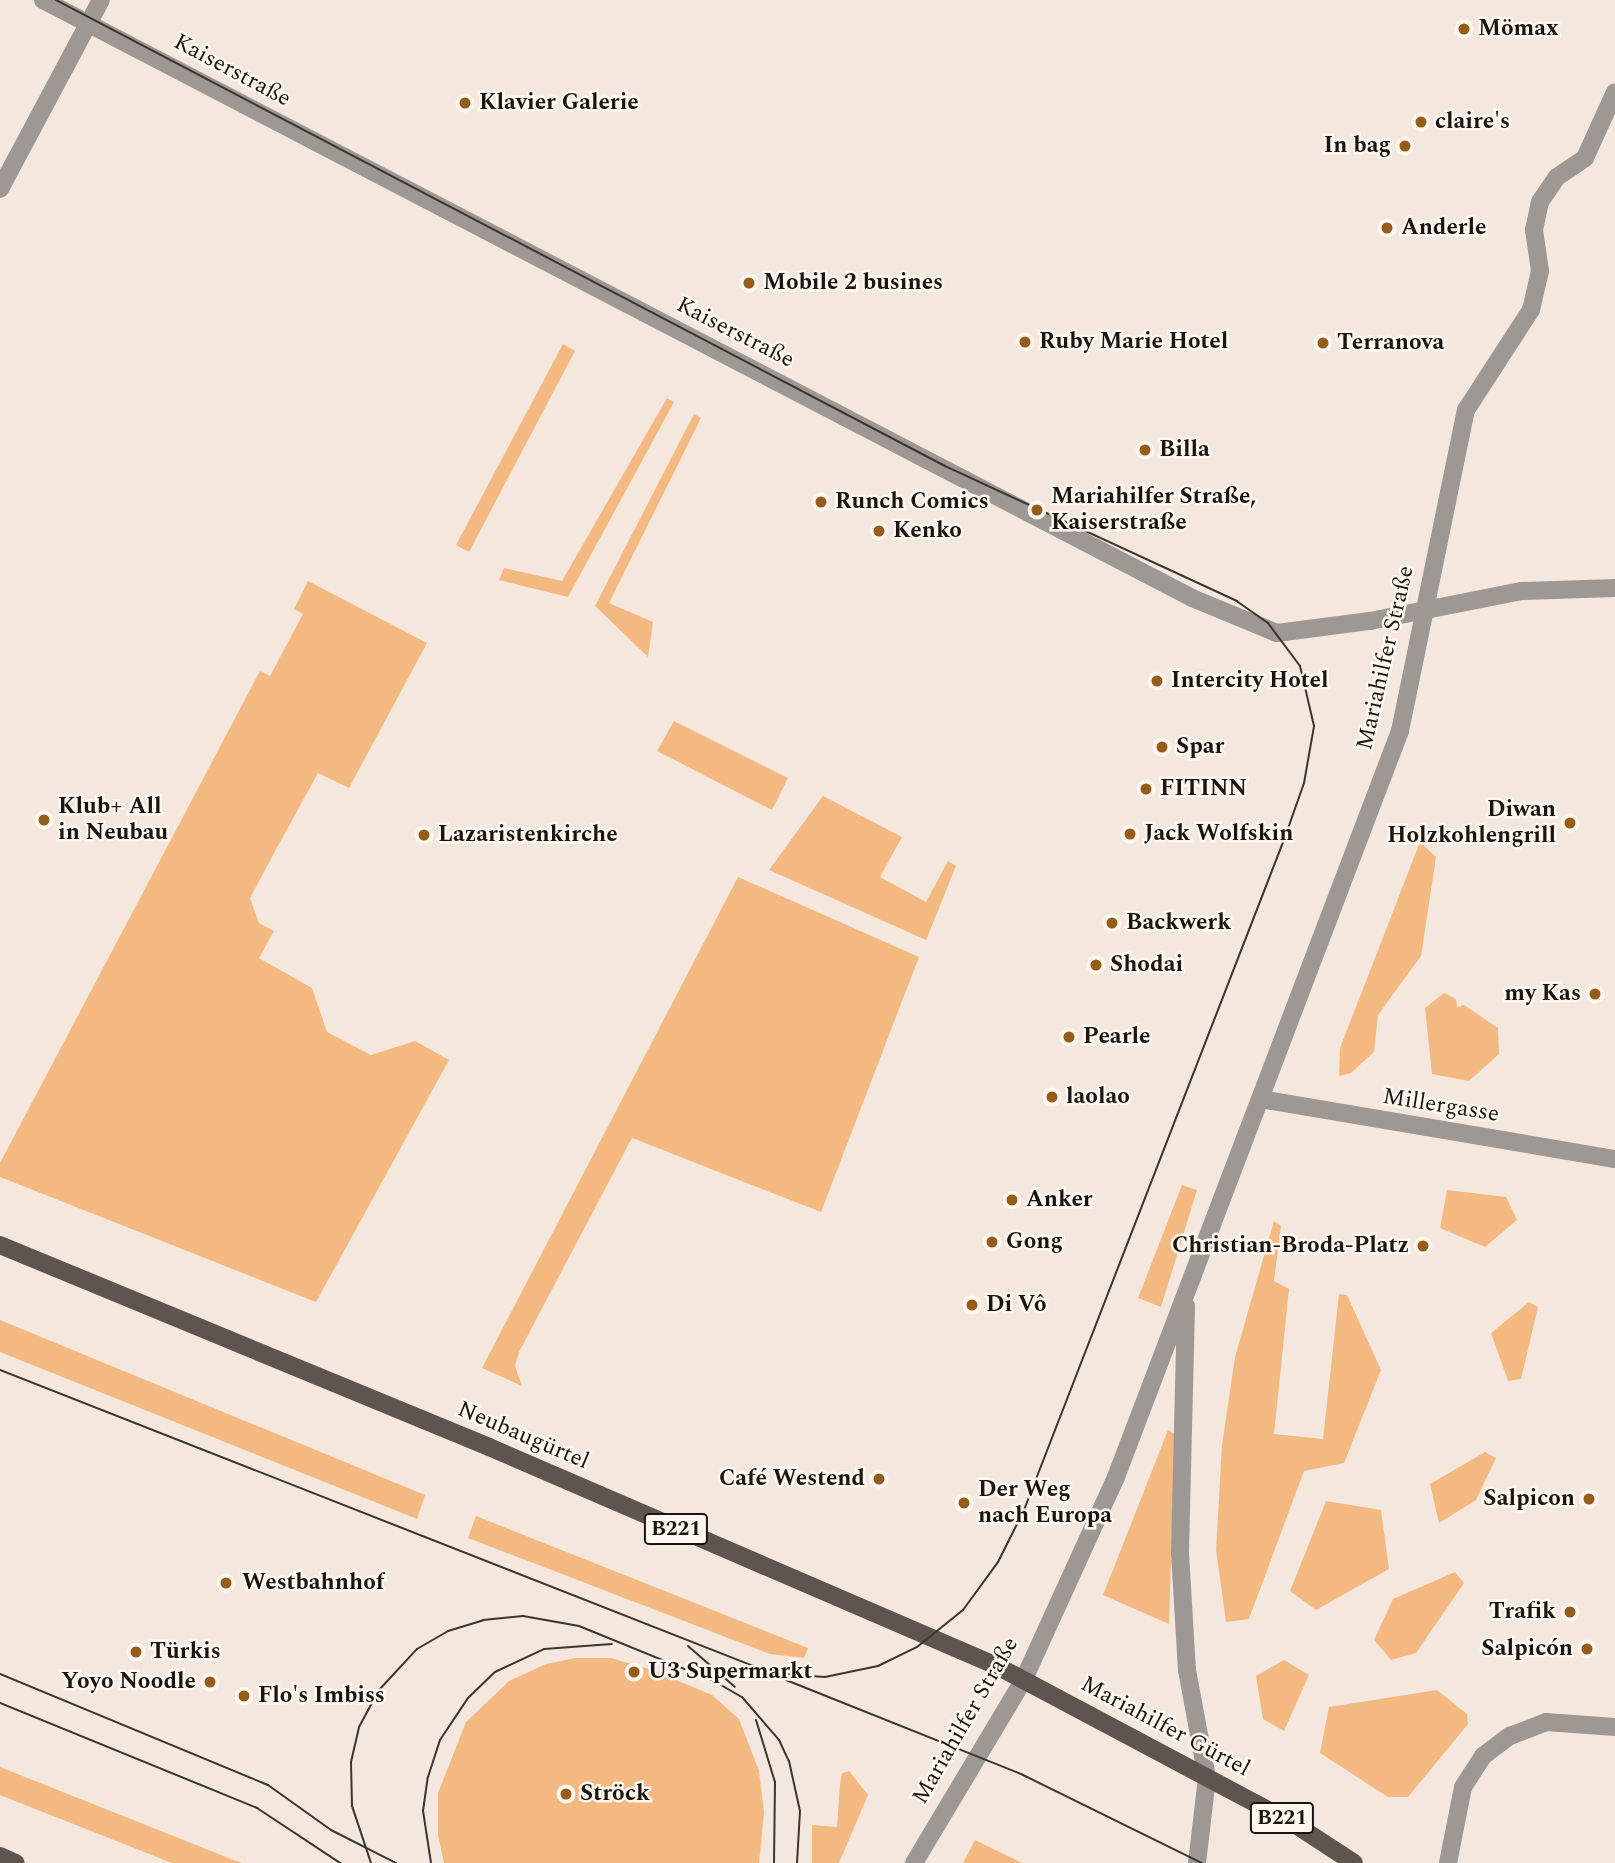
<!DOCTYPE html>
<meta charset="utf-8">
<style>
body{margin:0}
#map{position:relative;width:1615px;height:1863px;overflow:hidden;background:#f4e8de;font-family:Spectral,serif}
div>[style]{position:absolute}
.green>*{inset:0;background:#f4b981}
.minor>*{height:18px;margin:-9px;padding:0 9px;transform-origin:9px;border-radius:9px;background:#9d9894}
.major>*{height:18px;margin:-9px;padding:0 9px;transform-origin:9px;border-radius:9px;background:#5d554e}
.tram>*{height:2px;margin:-1px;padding:0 1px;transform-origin:1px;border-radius:1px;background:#3a3530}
.dots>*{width:19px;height:19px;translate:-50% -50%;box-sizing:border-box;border:4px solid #fef7f0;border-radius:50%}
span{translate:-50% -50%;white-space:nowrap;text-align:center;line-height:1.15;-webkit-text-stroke:5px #fef7f0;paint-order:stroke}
.shield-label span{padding:2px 5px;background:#fef7f0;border:2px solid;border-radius:5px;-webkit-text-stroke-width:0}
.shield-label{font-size:21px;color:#191511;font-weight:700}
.poi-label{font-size:23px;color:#191511;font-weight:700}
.left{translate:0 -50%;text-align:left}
.right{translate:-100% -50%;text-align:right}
.street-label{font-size:23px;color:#191511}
</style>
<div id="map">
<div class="green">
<i style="clip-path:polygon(563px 344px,575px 351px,469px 552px,456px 545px)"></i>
<i style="clip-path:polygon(667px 398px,674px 402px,568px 597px,499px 580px,504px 568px,562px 581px)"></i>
<i style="clip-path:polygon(694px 414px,701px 418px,609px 603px,653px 622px,648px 657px,595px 606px)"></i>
<i style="clip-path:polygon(308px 581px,427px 643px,349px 788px,318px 773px,279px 844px,250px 898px,259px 923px,274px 931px,259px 958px,312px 988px,327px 1032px,371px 1055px,415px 1041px,449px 1060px,316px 1302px,0 1177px,0 1163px,260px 671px,270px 676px,303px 614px,294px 609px)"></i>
<i style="clip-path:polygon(674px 721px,788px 778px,772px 810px,657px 751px)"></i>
<i style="clip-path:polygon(823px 796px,902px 837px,880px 877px,926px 902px,948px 861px,956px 866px,926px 940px,769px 870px)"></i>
<i style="clip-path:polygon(1420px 842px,1436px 857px,1421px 956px,1378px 1015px,1374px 1052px,1351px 1073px,1339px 1076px,1340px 1048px)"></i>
<i style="clip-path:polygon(738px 877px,919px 957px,821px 1212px,632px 1138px,519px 1352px,515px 1366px,522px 1386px,482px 1368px)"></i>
<i style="clip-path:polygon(1444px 993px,1456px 999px,1457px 1007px,1464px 1005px,1498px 1028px,1499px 1054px,1469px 1081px,1432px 1074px,1425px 1008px)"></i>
<i style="clip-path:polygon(1182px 1185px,1197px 1190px,1161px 1307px,1138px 1298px)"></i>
<i style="clip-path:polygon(1447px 1190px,1506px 1197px,1517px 1220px,1485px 1247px,1440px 1228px)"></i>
<i style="clip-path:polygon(1274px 1221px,1281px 1226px,1274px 1281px,1289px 1289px,1274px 1434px,1323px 1439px,1339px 1294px,1347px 1295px,1381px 1370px,1344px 1463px,1304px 1471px,1249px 1619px,1226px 1622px,1216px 1550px,1222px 1445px,1235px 1357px)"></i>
<i style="clip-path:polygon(1529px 1302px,1538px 1307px,1521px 1379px,1508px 1381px,1491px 1333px)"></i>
<i style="clip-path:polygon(0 1320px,425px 1495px,417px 1519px,0 1352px)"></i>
<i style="clip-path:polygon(1168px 1430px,1175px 1434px,1169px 1624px,1103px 1595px)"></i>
<i style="clip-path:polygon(1485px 1452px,1496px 1458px,1476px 1500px,1439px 1523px,1430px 1484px)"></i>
<i style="clip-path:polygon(1326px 1501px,1381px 1510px,1389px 1569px,1316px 1610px,1290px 1591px)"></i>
<i style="clip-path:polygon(476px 1516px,808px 1648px,804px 1658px,770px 1654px,468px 1538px)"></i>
<i style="clip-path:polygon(1455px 1572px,1464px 1583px,1416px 1653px,1391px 1660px,1374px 1640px,1393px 1599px)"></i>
<i style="clip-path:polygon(575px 1658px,611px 1658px,652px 1670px,712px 1695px,739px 1719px,759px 1771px,764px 1813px,759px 1863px,444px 1863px,438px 1835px,438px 1793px,466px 1722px,509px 1681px,546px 1664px)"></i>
<i style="clip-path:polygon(1284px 1660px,1309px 1675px,1284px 1731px,1263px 1719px,1256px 1676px)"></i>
<i style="clip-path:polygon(1437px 1690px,1467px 1714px,1468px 1724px,1408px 1797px,1388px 1797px,1320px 1753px,1329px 1707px)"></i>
<i style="clip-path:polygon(0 1767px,231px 1859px,242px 1863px,172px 1863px,0 1795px)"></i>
<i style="clip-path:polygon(849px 1771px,868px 1795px,839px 1863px,812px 1863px,812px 1825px,837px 1827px,840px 1784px,842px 1773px)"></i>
<i style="clip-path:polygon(975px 1840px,1022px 1863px,963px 1863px)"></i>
</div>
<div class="minor">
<i style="left:43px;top:0;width:1295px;rotate:27.49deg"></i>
<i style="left:1192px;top:598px;width:92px;rotate:22.4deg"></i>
<i style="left:1277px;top:633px;width:94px;rotate:-7.4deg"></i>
<i style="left:1370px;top:621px;width:155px;rotate:-11.2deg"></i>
<i style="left:1522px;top:591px;width:93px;rotate:-1.8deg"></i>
<i style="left:0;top:189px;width:214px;rotate:-61.9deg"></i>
<i style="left:1260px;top:1099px;width:360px;rotate:9.6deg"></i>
<i style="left:1186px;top:1306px;width:247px;rotate:91.4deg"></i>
<i style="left:1180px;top:1553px;width:117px;rotate:86.6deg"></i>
<i style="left:1187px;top:1670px;width:110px;rotate:79.5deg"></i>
<i style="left:1207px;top:1778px;width:86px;rotate:96.7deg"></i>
<i style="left:914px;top:1863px;width:214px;rotate:-59.1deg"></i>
<i style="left:1024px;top:1679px;width:222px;rotate:-65.5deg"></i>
<i style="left:1116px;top:1477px;width:798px;rotate:-69.16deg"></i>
<i style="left:1400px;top:731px;width:328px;rotate:-78.4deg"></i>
<i style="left:1466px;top:410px;width:119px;rotate:-57deg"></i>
<i style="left:1531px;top:310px;width:40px;rotate:-77deg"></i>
<i style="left:1540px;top:271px;width:41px;rotate:-98.3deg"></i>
<i style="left:1534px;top:230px;width:29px;rotate:-78deg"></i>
<i style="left:1540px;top:202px;width:30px;rotate:-56deg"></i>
<i style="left:1557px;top:177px;width:34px;rotate:-34deg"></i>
<i style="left:1585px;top:158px;width:72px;rotate:-65.6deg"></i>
<i style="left:1448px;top:1863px;width:77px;rotate:-78.8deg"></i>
<i style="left:1463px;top:1787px;width:37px;rotate:-57deg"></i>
<i style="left:1483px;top:1756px;width:34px;rotate:-37deg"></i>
<i style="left:1510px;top:1736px;width:39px;rotate:-21deg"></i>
<i style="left:1546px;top:1722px;width:69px;rotate:4.1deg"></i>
</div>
<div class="major">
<i style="left:0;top:1245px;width:529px;rotate:22.44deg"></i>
<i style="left:489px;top:1447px;width:555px;rotate:23.33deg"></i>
<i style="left:999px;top:1667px;width:336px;rotate:28deg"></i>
<i style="left:1296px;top:1825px;width:69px;rotate:33.2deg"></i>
<i style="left:0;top:1856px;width:17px;rotate:24deg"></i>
</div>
<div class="tram">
<i style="left:0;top:1370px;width:807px;rotate:21.45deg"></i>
<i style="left:751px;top:1665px;width:34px;rotate:15deg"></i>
<i style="left:784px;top:1674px;width:41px;rotate:4.2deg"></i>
<i style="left:825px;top:1677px;width:54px;rotate:-11.7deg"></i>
<i style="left:878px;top:1666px;width:43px;rotate:-26deg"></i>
<i style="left:917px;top:1647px;width:59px;rotate:-38.8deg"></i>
<i style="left:963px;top:1610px;width:59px;rotate:-53.9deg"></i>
<i style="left:998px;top:1562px;width:58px;rotate:-63.4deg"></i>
<i style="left:1024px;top:1510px;width:722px;rotate:-68.8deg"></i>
<i style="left:1285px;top:837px;width:57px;rotate:-70.6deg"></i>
<i style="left:1304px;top:783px;width:58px;rotate:-80deg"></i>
<i style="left:1314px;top:726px;width:62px;rotate:-103.1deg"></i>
<i style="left:1300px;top:666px;width:54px;rotate:-126.7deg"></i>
<i style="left:1268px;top:623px;width:38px;rotate:-145deg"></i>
<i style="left:1237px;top:601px;width:322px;rotate:-155.2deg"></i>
<i style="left:945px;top:466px;width:1004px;rotate:-152.34deg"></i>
<i style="left:688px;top:1646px;width:62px;rotate:41.1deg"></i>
<i style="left:0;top:1674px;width:290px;rotate:22.5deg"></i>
<i style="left:268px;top:1785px;width:77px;rotate:35.5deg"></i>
<i style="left:331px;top:1830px;width:73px;rotate:26.9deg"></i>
<i style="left:786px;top:1680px;width:255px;rotate:21.8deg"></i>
<i style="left:1023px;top:1775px;width:199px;rotate:26.2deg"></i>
<i style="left:0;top:1703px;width:278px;rotate:22.2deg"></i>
<i style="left:257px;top:1808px;width:100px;rotate:33.5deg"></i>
<i style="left:756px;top:1720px;width:65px;rotate:73deg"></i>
<i style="left:775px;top:1782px;width:81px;rotate:90.7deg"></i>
<i style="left:371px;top:1863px;width:60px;rotate:-108.4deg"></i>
<i style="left:352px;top:1806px;width:44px;rotate:-91.3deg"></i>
<i style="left:351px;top:1762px;width:36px;rotate:-77deg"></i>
<i style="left:359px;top:1727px;width:42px;rotate:-61.6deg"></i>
<i style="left:379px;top:1690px;width:56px;rotate:-47.2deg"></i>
<i style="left:417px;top:1649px;width:36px;rotate:-30deg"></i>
<i style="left:448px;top:1631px;width:37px;rotate:-17deg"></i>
<i style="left:483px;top:1620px;width:40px;rotate:-5.7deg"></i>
<i style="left:523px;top:1616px;width:57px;rotate:10.1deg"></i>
<i style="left:579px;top:1626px;width:146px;rotate:22.2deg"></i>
<i style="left:714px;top:1681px;width:32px;rotate:30deg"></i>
<i style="left:742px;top:1697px;width:57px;rotate:49.3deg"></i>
<i style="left:779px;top:1740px;width:23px;rotate:65deg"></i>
<i style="left:789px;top:1761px;width:51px;rotate:77.6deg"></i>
<i style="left:800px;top:1811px;width:52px;rotate:93.3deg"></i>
<i style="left:431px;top:1863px;width:53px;rotate:-98.7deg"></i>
<i style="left:423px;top:1811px;width:34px;rotate:-82deg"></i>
<i style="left:428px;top:1777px;width:39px;rotate:-72deg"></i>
<i style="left:440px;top:1740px;width:50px;rotate:-56.3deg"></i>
<i style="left:468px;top:1698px;width:37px;rotate:-44deg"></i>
<i style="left:495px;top:1672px;width:54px;rotate:-25.1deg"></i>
<i style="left:544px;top:1649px;width:68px;rotate:-4.2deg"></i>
</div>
<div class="dots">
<i style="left:1464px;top:29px;background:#965c1a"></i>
<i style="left:465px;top:103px;background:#965c1a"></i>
<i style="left:1421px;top:122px;background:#965c1a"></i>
<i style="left:1405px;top:146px;background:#965c1a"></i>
<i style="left:1387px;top:228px;background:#965c1a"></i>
<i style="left:749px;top:283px;background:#965c1a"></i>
<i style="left:1025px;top:342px;background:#965c1a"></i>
<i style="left:1323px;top:343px;background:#965c1a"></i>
<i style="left:1145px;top:450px;background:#965c1a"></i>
<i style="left:821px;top:502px;background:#965c1a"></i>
<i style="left:1037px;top:510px;background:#965c1a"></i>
<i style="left:879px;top:531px;background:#965c1a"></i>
<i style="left:1157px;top:681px;background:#965c1a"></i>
<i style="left:1162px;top:747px;background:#965c1a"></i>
<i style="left:1146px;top:789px;background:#965c1a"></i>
<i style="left:44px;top:820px;background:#965c1a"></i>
<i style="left:1570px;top:823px;background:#965c1a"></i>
<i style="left:1130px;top:834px;background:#965c1a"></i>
<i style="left:424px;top:835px;background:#965c1a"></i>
<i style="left:1112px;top:923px;background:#965c1a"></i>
<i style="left:1096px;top:965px;background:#965c1a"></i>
<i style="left:1595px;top:994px;background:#965c1a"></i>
<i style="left:1069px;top:1037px;background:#965c1a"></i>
<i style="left:1052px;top:1097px;background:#965c1a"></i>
<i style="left:1012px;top:1200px;background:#965c1a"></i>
<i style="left:992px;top:1242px;background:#965c1a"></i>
<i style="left:1423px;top:1246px;background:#965c1a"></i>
<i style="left:972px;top:1305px;background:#965c1a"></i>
<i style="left:879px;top:1479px;background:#965c1a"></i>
<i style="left:1589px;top:1499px;background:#965c1a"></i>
<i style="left:964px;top:1503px;background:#965c1a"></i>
<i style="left:226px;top:1583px;background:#965c1a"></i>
<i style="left:1570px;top:1612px;background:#965c1a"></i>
<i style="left:1587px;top:1649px;background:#965c1a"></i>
<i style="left:136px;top:1652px;background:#965c1a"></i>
<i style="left:634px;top:1672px;background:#965c1a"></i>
<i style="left:210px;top:1682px;background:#965c1a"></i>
<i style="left:244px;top:1696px;background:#965c1a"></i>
<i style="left:566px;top:1794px;background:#965c1a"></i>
</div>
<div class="shield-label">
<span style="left:676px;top:1529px">B221</span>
<span style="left:1282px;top:1818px">B221</span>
</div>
<div class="poi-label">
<span class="left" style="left:1478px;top:29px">Mömax</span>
<span class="left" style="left:479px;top:103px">Klavier Galerie</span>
<span class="left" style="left:1435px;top:122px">claire's</span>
<span class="right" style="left:1391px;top:146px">In bag</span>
<span class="left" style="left:1401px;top:228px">Anderle</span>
<span class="left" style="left:763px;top:283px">Mobile 2 busines</span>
<span class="left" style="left:1039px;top:342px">Ruby Marie Hotel</span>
<span class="left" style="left:1337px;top:343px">Terranova</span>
<span class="left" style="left:1159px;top:450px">Billa</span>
<span class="left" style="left:1051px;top:510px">Mariahilfer Straße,<br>Kaiserstraße</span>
<span class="left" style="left:835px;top:502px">Runch Comics</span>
<span class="left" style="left:893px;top:531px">Kenko</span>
<span class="left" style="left:1171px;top:681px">Intercity Hotel</span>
<span class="left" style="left:1176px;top:747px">Spar</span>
<span class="left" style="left:1160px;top:789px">FITINN</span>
<span class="left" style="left:58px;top:820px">Klub+ All<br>in Neubau</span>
<span class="right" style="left:1556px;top:823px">Diwan<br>Holzkohlengrill</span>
<span class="left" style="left:1144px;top:834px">Jack Wolfskin</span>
<span class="left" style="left:438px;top:835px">Lazaristenkirche</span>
<span class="left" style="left:1126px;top:923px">Backwerk</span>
<span class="left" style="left:1110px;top:965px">Shodai</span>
<span class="right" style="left:1581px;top:994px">my Kas</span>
<span class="left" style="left:1083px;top:1037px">Pearle</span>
<span class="left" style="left:1066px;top:1097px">laolao</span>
<span class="left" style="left:1026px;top:1200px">Anker</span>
<span class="left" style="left:1006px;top:1242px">Gong</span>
<span class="right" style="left:1409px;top:1246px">Christian-Broda-Platz</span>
<span class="left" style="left:986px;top:1305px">Di Vô</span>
<span class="right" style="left:865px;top:1479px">Café Westend</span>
<span class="left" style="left:978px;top:1503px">Der Weg<br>nach Europa</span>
<span class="right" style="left:1575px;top:1499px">Salpicon</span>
<span class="left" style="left:242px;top:1583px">Westbahnhof</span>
<span class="right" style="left:1556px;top:1612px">Trafik</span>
<span class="right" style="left:1573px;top:1649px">Salpicón</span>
<span class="left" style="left:150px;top:1652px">Türkis</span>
<span class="left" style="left:648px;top:1672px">U3 Supermarkt</span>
<span class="right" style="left:196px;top:1682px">Yoyo Noodle</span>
<span class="left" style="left:258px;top:1696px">Flo's Imbiss</span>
<span class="left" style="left:580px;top:1794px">Ströck</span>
</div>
<div class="street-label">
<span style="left:232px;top:71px;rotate:28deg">Kaiserstraße</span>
<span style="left:735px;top:333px;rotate:27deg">Kaiserstraße</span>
<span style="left:1386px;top:658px;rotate:-77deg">Mariahilfer Straße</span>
<span style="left:1441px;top:1106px;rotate:9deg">Millergasse</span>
<span style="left:523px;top:1436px;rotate:23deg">Neubaugürtel</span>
<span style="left:966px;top:1721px;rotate:-60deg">Mariahilfer Straße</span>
<span style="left:1165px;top:1727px;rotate:28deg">Mariahilfer Gürtel</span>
</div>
</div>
